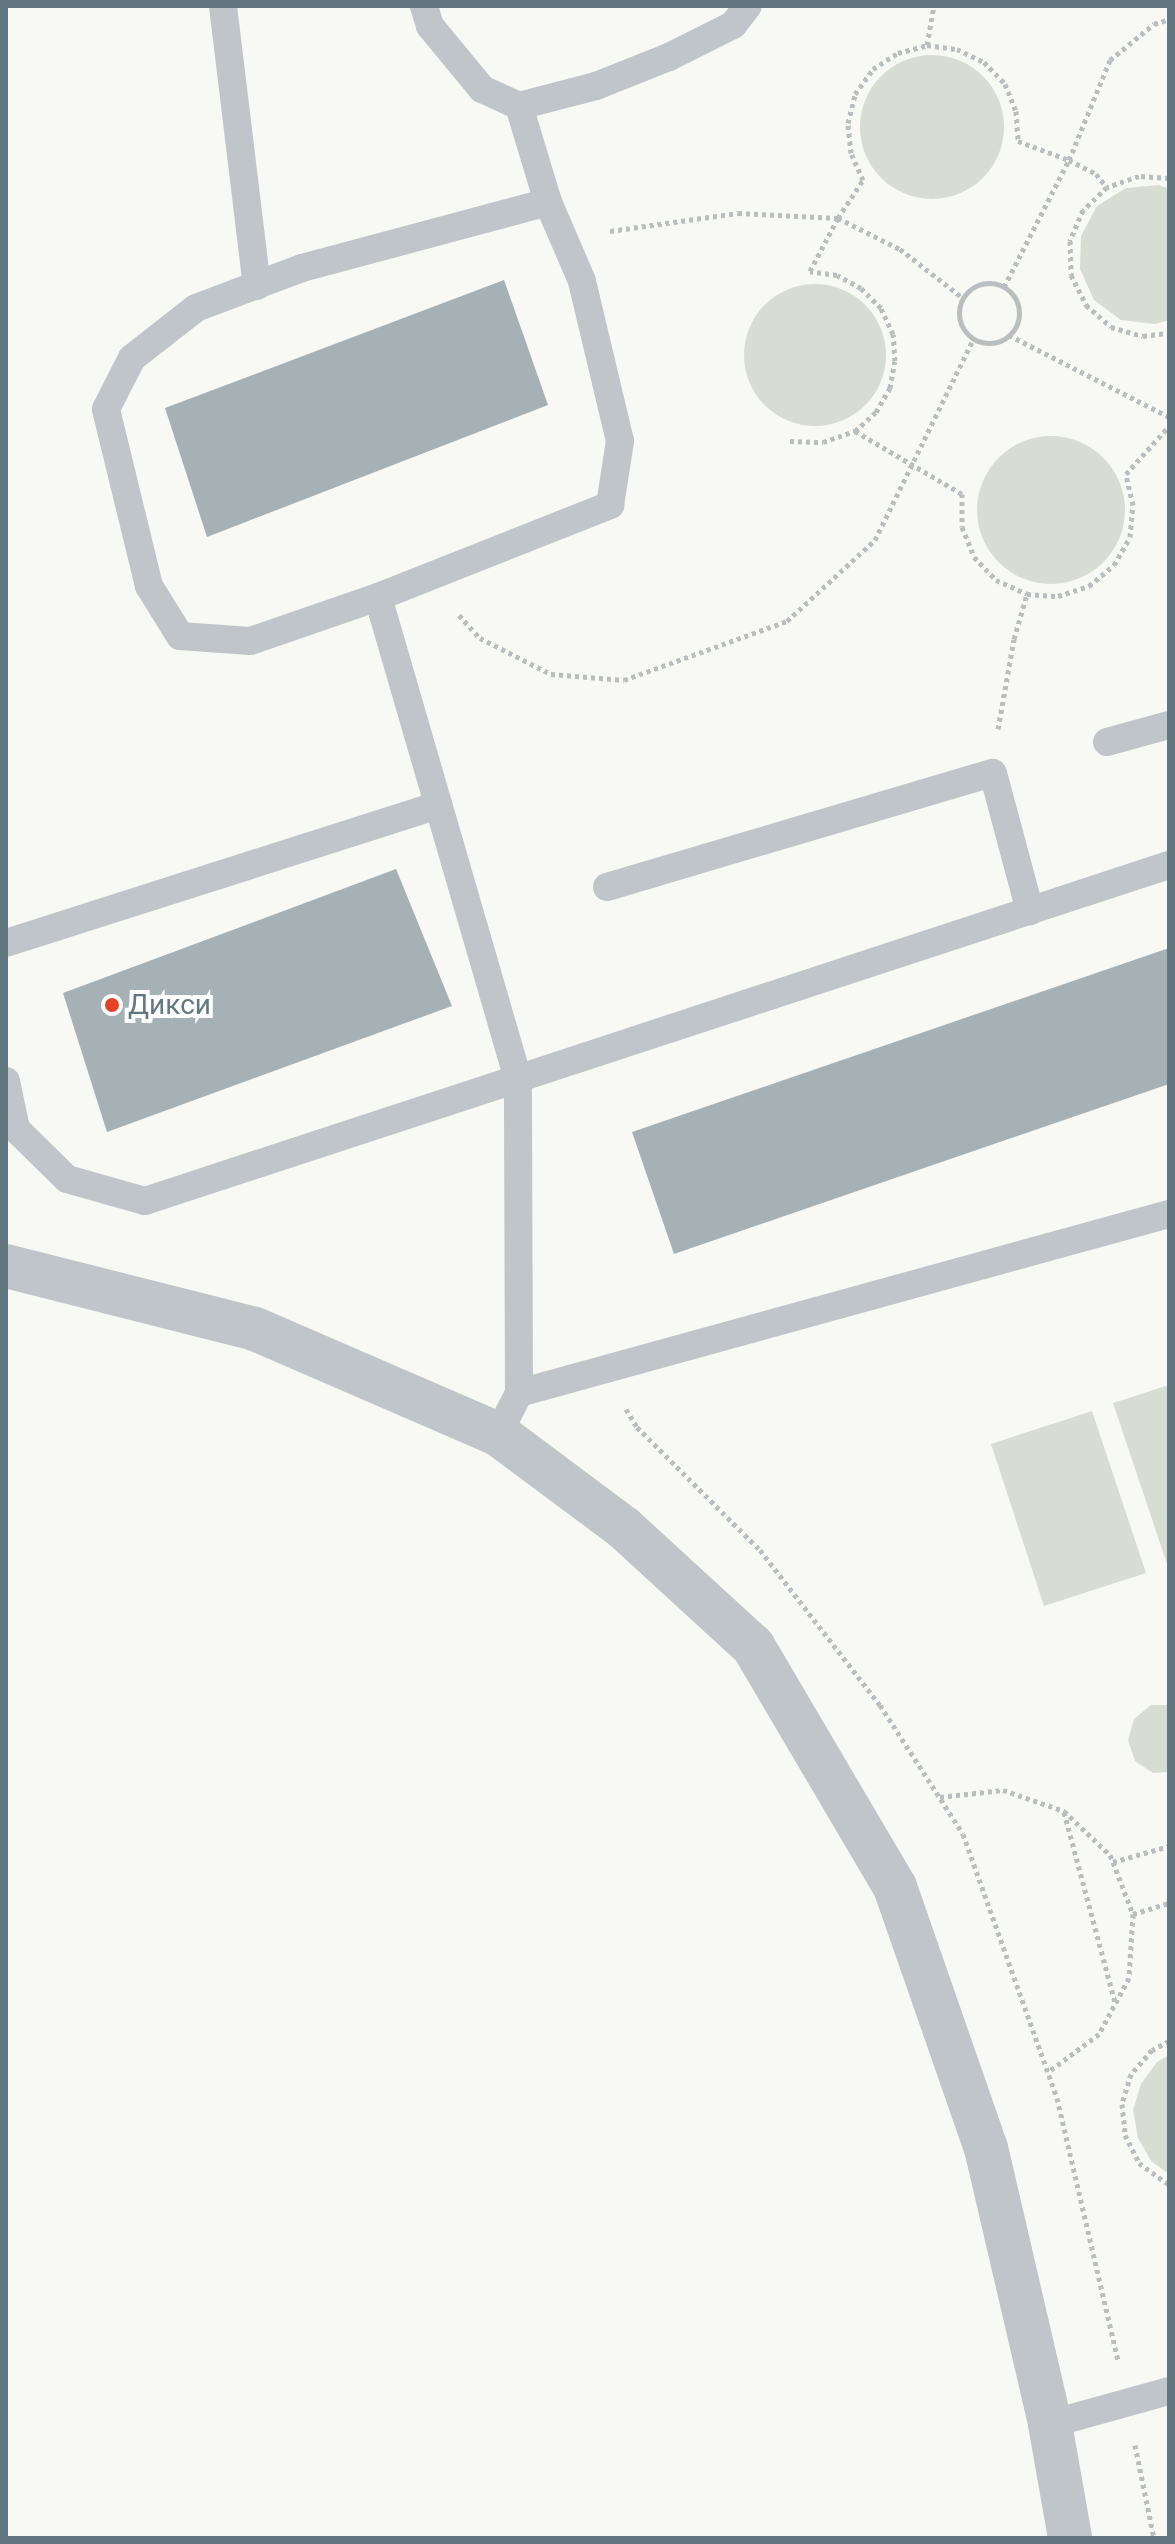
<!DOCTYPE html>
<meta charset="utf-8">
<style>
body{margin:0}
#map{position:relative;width:1175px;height:2544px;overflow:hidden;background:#f8f8f5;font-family:Roboto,sans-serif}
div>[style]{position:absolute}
.green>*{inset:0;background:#d8ddd4}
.round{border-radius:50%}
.building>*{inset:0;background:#a6b1b5}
.path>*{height:5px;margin-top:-2.5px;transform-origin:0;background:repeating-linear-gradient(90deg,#b9bec0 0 4px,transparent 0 8px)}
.path>.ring{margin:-2.5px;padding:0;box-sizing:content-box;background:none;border:5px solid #b9bec0;border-radius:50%}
.service>*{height:28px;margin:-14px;padding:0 14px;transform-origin:14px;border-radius:14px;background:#bfc5c8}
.minor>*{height:44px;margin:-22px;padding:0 22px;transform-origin:22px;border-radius:22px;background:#bfc5c8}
.dots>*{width:22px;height:22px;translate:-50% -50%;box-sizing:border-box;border:4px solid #fff;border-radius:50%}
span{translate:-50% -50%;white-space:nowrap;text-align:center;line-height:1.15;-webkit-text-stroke:8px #fff;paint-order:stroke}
.poi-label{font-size:28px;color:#637781}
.left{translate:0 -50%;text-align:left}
.frame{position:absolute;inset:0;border:8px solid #637781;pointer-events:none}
</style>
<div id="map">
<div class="green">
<i class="round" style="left:860px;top:55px;width:144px;height:144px"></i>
<i style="clip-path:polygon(1159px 185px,1169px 189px,1169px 320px,1155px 324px,1121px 320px,1094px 300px,1080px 269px,1081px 236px,1097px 206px,1126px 188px)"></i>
<i class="round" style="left:744px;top:284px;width:142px;height:142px"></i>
<i class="round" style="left:977px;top:436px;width:148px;height:148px"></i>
<i style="clip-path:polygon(1169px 1385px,1169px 1566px,1168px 1567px,1113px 1403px)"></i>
<i style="clip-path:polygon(1092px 1411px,1146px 1573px,1044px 1606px,991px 1444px)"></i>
<i style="clip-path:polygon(1151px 1705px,1169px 1705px,1169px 1772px,1153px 1773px,1135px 1761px,1128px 1740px,1134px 1719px)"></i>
<i style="clip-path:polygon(1169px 2055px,1169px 2174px,1151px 2161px,1138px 2138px,1133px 2110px,1141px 2084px,1157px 2062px)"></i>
</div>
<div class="building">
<i style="clip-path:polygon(504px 280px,548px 405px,207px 537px,165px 408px)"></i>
<i style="clip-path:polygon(396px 869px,452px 1006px,107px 1132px,63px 993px)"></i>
<i style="clip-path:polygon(1169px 948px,1169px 1084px,674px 1254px,632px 1132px)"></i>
</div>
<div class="path">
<i style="left:927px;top:45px;width:40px;rotate:-80deg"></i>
<i style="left:1169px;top:178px;width:30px;rotate:-176deg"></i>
<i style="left:1139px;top:176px;width:34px;rotate:161deg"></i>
<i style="left:1107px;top:187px;width:33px;rotate:136deg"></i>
<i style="left:1083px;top:210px;width:34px;rotate:113deg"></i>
<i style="left:1070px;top:241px;width:34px;rotate:88deg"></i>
<i style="left:1071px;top:275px;width:34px;rotate:63deg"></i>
<i style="left:1086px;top:305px;width:33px;rotate:41deg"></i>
<i style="left:1111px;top:327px;width:33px;rotate:16deg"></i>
<i style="left:1143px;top:336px;width:26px;rotate:-7deg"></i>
<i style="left:610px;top:231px;width:129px;rotate:-8deg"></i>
<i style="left:738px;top:213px;width:100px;rotate:2.9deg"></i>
<i style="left:838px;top:218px;width:69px;rotate:26.6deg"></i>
<i style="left:900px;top:249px;width:80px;rotate:37.9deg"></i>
<i class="ring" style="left:959px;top:283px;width:55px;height:55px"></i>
<i style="left:1004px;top:287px;width:143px;rotate:-62.9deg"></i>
<i style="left:1069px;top:160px;width:108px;rotate:-67.7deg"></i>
<i style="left:1110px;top:60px;width:57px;rotate:-39.3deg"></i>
<i style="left:1154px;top:24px;width:16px;rotate:-18deg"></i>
<i style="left:1009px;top:335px;width:180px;rotate:27.1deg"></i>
<i style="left:855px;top:431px;width:124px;rotate:30.5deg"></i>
<i style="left:962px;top:494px;width:33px;rotate:90deg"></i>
<i style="left:962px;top:527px;width:32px;rotate:68deg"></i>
<i style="left:974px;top:557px;width:32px;rotate:46deg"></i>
<i style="left:996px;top:580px;width:34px;rotate:24deg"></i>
<i style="left:1027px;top:594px;width:31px;rotate:4deg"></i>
<i style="left:1058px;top:596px;width:33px;rotate:-18deg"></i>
<i style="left:1089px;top:586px;width:33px;rotate:-40deg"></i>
<i style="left:1114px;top:565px;width:32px;rotate:-60deg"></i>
<i style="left:1130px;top:537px;width:32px;rotate:-85deg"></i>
<i style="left:1133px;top:505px;width:32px;rotate:-103deg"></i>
<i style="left:1126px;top:474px;width:64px;rotate:-48.1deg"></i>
<i style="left:790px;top:441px;width:33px;rotate:2deg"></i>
<i style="left:823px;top:442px;width:34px;rotate:-19deg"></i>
<i style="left:855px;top:431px;width:28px;rotate:-42deg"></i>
<i style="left:876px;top:412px;width:28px;rotate:-60deg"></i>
<i style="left:890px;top:388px;width:27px;rotate:-80deg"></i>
<i style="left:895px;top:361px;width:27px;rotate:-94deg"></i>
<i style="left:893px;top:334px;width:29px;rotate:-115deg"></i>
<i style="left:881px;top:308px;width:28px;rotate:-135deg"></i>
<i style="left:861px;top:288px;width:27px;rotate:-152deg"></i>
<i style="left:837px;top:275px;width:27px;rotate:-172deg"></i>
<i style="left:810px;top:271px;width:60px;rotate:-62.2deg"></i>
<i style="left:838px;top:218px;width:45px;rotate:-56.7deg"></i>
<i style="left:863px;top:180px;width:30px;rotate:-114deg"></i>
<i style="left:851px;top:153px;width:30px;rotate:-96deg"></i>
<i style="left:848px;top:123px;width:30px;rotate:-76deg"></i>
<i style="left:855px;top:94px;width:31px;rotate:-54deg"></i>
<i style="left:873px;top:69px;width:30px;rotate:-33deg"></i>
<i style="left:898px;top:53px;width:30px;rotate:-15deg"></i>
<i style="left:927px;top:45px;width:30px;rotate:8deg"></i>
<i style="left:957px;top:49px;width:30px;rotate:26deg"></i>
<i style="left:984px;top:62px;width:30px;rotate:46deg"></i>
<i style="left:1005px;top:84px;width:29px;rotate:68deg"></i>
<i style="left:1016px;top:111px;width:30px;rotate:86deg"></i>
<i style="left:1018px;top:141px;width:54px;rotate:20.4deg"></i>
<i style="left:1069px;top:160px;width:30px;rotate:27deg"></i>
<i style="left:1096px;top:174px;width:17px;rotate:50deg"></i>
<i style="left:459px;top:615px;width:31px;rotate:48deg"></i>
<i style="left:480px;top:638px;width:80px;rotate:26.9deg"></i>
<i style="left:551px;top:674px;width:73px;rotate:4.7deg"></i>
<i style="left:624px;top:680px;width:173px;rotate:-19.9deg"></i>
<i style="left:787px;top:621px;width:120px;rotate:-42.6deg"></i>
<i style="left:875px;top:540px;width:223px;rotate:-63.9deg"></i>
<i style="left:998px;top:729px;width:91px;rotate:-79.9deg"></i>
<i style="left:1014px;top:639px;width:47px;rotate:-73.9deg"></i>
<i style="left:626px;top:1409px;width:21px;rotate:59deg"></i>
<i style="left:637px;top:1427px;width:174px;rotate:45deg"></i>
<i style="left:760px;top:1550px;width:196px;rotate:52.3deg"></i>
<i style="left:880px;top:1705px;width:153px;rotate:57.2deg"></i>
<i style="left:963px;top:1834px;width:280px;rotate:70.4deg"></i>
<i style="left:1057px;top:2098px;width:270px;rotate:76.9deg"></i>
<i style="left:940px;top:1797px;width:63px;rotate:-6.3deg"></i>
<i style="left:1003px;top:1790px;width:65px;rotate:19deg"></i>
<i style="left:1064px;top:1811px;width:64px;rotate:43.7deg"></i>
<i style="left:1110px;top:1855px;width:8px;rotate:67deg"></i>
<i style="left:1113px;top:1862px;width:56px;rotate:69deg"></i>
<i style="left:1133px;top:1914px;width:64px;rotate:93.6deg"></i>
<i style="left:1129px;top:1978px;width:64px;rotate:118.2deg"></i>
<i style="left:1099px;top:2034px;width:64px;rotate:143.3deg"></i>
<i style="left:1064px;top:1812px;width:198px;rotate:75deg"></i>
<i style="left:1113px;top:1862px;width:58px;rotate:-15.9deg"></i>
<i style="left:1133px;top:1914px;width:38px;rotate:-17deg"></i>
<i style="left:1169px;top:2041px;width:19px;rotate:152deg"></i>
<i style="left:1152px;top:2050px;width:32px;rotate:131deg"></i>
<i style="left:1131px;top:2074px;width:31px;rotate:107deg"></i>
<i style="left:1122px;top:2104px;width:31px;rotate:84deg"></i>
<i style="left:1125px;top:2135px;width:31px;rotate:63deg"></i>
<i style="left:1139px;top:2163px;width:37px;rotate:36deg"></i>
<i style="left:1135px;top:2445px;width:95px;rotate:78.5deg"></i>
</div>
<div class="service">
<i style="left:223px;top:6px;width:282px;rotate:83.1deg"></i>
<i style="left:519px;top:106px;width:80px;rotate:-14.6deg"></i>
<i style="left:596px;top:86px;width:79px;rotate:-21.7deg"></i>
<i style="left:669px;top:57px;width:72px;rotate:-26.6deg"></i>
<i style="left:733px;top:25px;width:24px;rotate:-52deg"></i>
<i style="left:378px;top:597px;width:250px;rotate:-21.6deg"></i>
<i style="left:610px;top:505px;width:65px;rotate:-81.1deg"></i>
<i style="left:620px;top:441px;width:164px;rotate:-103.4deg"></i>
<i style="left:582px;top:281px;width:86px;rotate:-113.3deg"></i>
<i style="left:548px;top:202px;width:100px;rotate:-106.8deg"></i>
<i style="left:519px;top:106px;width:41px;rotate:-155.3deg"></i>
<i style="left:482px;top:89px;width:82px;rotate:-129.5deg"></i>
<i style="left:430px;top:26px;width:21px;rotate:-107deg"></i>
<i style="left:1107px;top:742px;width:64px;rotate:-15.3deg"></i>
<i style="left:607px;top:887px;width:402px;rotate:-16.5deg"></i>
<i style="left:993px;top:773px;width:143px;rotate:75deg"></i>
<i style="left:6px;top:943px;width:454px;rotate:-17.7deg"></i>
<i style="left:6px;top:1081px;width:49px;rotate:78.2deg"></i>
<i style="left:16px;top:1129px;width:71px;rotate:44.4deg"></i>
<i style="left:67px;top:1179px;width:81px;rotate:15.8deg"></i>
<i style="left:145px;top:1201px;width:1078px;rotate:-18.17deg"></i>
<i style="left:519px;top:1393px;width:314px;rotate:-90.2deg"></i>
<i style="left:518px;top:1079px;width:502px;rotate:-106.2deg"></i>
<i style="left:378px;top:597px;width:135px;rotate:161deg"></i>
<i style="left:250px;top:641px;width:70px;rotate:-175.9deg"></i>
<i style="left:180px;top:636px;width:59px;rotate:-121.8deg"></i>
<i style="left:149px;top:586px;width:182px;rotate:-103.7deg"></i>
<i style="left:106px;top:409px;width:57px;rotate:-63deg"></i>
<i style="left:132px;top:358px;width:81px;rotate:-38deg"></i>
<i style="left:196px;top:308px;width:113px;rotate:-20.7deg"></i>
<i style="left:302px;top:268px;width:255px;rotate:-15deg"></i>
<i style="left:498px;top:1434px;width:46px;rotate:-62.9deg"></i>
<i style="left:519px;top:1393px;width:674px;rotate:-15.4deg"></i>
<i style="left:1050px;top:2424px;width:123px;rotate:-15.5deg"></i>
</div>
<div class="minor">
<i style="left:6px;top:1266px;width:257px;rotate:14.2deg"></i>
<i style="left:255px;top:1329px;width:265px;rotate:23.4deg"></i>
<i style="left:498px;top:1434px;width:157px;rotate:36.7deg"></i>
<i style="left:624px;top:1528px;width:175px;rotate:42.5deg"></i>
<i style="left:753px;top:1646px;width:280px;rotate:59.5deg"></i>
<i style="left:895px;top:1887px;width:276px;rotate:70.8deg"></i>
<i style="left:986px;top:2148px;width:283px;rotate:76.9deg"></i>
<i style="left:1050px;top:2424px;width:116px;rotate:80deg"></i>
</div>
<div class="dots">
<i style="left:112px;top:1005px;background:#e54328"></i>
</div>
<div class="poi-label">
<span class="left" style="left:128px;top:1005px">Дикси</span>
</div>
<div class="frame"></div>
</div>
